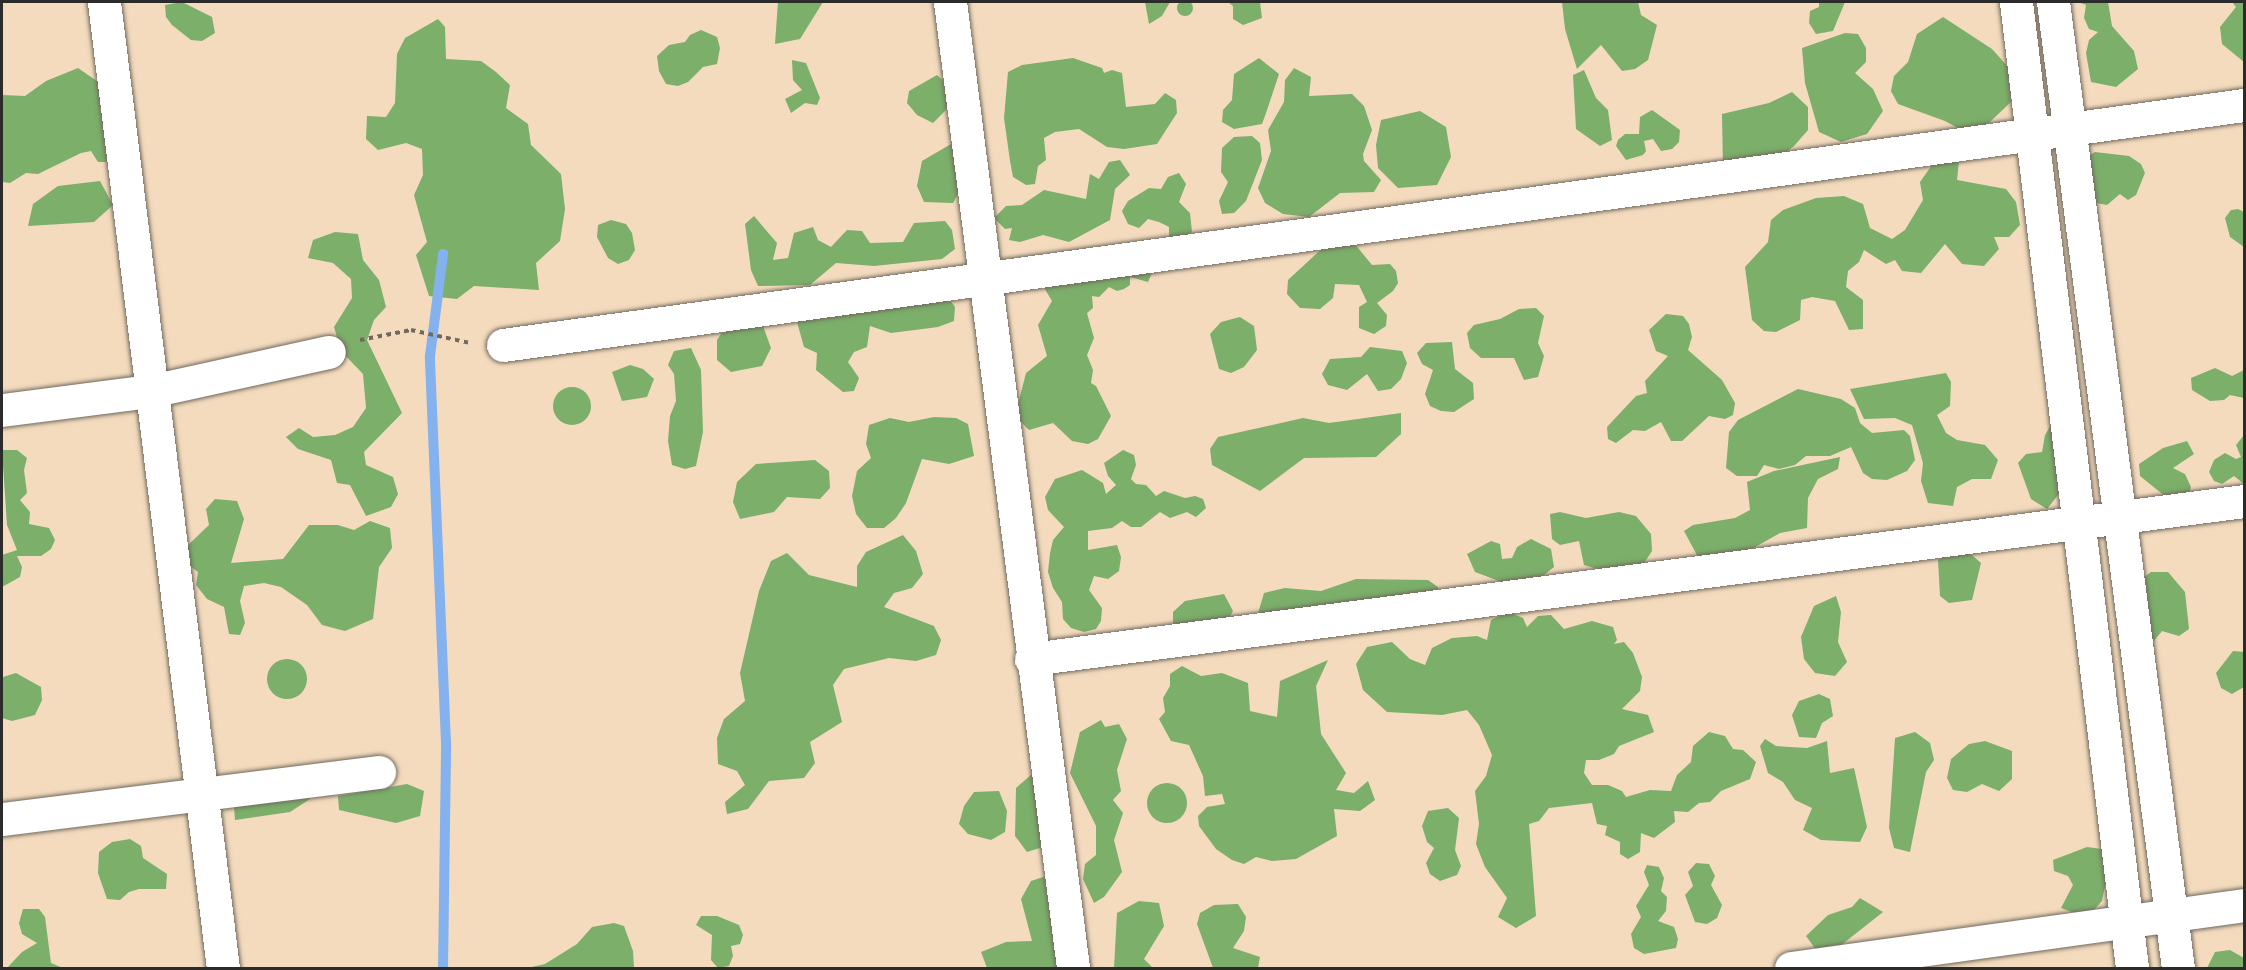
<!DOCTYPE html>
<style>
body{margin:0}
#map{position:relative;width:2246px;height:970px;overflow:hidden;background:#f4dbbe;font-family:Pangolin,sans-serif}
div>[style]{position:absolute}
.forest>*{inset:0;background:#7baf6a}
.round{border-radius:50%}
.stream>*{height:10px;margin:-5px;padding:0 5px;transform-origin:5px;border-radius:5px;background:#83b2ee}
.path>*{height:4px;margin-top:-2px;transform-origin:0;background:repeating-linear-gradient(90deg,#71695e 0 4.5px,transparent 0 9px)}
.roads{filter:drop-shadow(0 0 2px #71695e) drop-shadow(0 0 2px #71695e)}
.minor>*{height:33px;margin:-16.5px;padding:0 16.5px;transform-origin:16.5px;border-radius:16.5px;background:#fff}
.tertiary>*{height:33px;margin:-16.5px;padding:0 16.5px;transform-origin:16.5px;border-radius:16.5px;background:#fff}
span{translate:-50% -50%;white-space:nowrap;text-align:center;line-height:1.15;-webkit-text-stroke:4.5px #fdfcf7;paint-order:stroke}
.frame{position:absolute;inset:0;border:3px solid #2b2b2b;pointer-events:none}
</style>
<div id="map">
<div class="forest">
<i class="round" style="left:1177px;top:0;width:16px;height:16px"></i>
<i style="clip-path:polygon(182px 2px,212px 17px,215px 33px,202px 41px,191px 40px,172px 25px,166px 17px,165px 5px)"></i>
<i style="clip-path:polygon(778px 2px,823px 2px,800px 39px,775px 44px)"></i>
<i style="clip-path:polygon(1145px 2px,1170px 2px,1162px 16px,1149px 24px)"></i>
<i style="clip-path:polygon(1228px 2px,1260px 2px,1262px 18px,1243px 25px,1233px 19px,1233px 6px)"></i>
<i style="clip-path:polygon(1562px 2px,1638px 2px,1641px 15px,1657px 25px,1648px 60px,1635px 69px,1622px 71px,1601px 45px,1577px 69px,1565px 29px)"></i>
<i style="clip-path:polygon(1819px 2px,1845px 2px,1833px 31px,1816px 34px,1809px 23px,1810px 11px,1819px 7px)"></i>
<i style="clip-path:polygon(2078px 2px,2108px 2px,2112px 26px,2134px 51px,2138px 69px,2116px 87px,2091px 82px,2086px 53px,2089px 40px,2098px 32px,2089px 29px,2084px 18px,2086px 5px)"></i>
<i style="clip-path:polygon(2232px 2px,2244px 2px,2244px 62px,2222px 44px,2220px 27px,2236px 7px)"></i>
<i style="clip-path:polygon(1943px 17px,1992px 49px,2010px 69px,2011px 102px,1974px 137px,1945px 121px,1898px 104px,1891px 91px,1894px 76px,1908px 62px,1917px 34px)"></i>
<i style="clip-path:polygon(438px 19px,445px 27px,446px 59px,481px 61px,496px 72px,510px 85px,506px 108px,528px 124px,531px 145px,561px 174px,565px 209px,560px 241px,536px 263px,539px 290px,474px 286px,457px 299px,429px 296px,416px 255px,427px 242px,414px 195px,423px 175px,422px 149px,406px 143px,378px 150px,366px 139px,367px 116px,386px 117px,395px 103px,397px 54px,405px 38px)"></i>
<i style="clip-path:polygon(701px 30px,717px 37px,720px 48px,717px 64px,703px 67px,688px 82px,678px 86px,666px 84px,659px 71px,657px 56px,669px 45px,685px 42px,690px 35px)"></i>
<i style="clip-path:polygon(1845px 33px,1858px 34px,1866px 48px,1866px 62px,1855px 73px,1873px 89px,1883px 111px,1867px 134px,1841px 142px,1819px 132px,1805px 83px,1802px 48px)"></i>
<i style="clip-path:polygon(1073px 58px,1102px 68px,1104px 73px,1112px 70px,1122px 73px,1126px 107px,1155px 104px,1165px 93px,1176px 100px,1177px 113px,1157px 144px,1124px 149px,1107px 147px,1079px 129px,1055px 132px,1044px 138px,1046px 160px,1038px 166px,1035px 184px,1026px 185px,1013px 177px,1010px 161px,1004px 118px,1008px 72px,1022px 65px)"></i>
<i style="clip-path:polygon(1259px 58px,1279px 74px,1266px 113px,1262px 124px,1234px 129px,1222px 122px,1223px 110px,1232px 100px,1234px 74px)"></i>
<i style="clip-path:polygon(792px 60px,806px 63px,820px 98px,817px 105px,805px 103px,791px 113px,785px 99px,802px 90px,793px 80px)"></i>
<i style="clip-path:polygon(78px 68px,104px 86px,100px 110px,106px 117px,109px 162px,98px 162px,91px 151px,81px 153px,38px 174px,26px 173px,10px 183px,2px 182px,2px 95px,25px 96px,46px 81px)"></i>
<i style="clip-path:polygon(1294px 68px,1311px 77px,1309px 96px,1352px 94px,1364px 106px,1372px 130px,1363px 154px,1364px 161px,1381px 180px,1374px 192px,1340px 193px,1309px 217px,1283px 214px,1265px 203px,1258px 188px,1271px 151px,1268px 130px,1284px 102px,1285px 80px)"></i>
<i style="clip-path:polygon(1584px 70px,1596px 98px,1608px 110px,1612px 140px,1600px 146px,1576px 129px,1573px 75px)"></i>
<i style="clip-path:polygon(937px 75px,948px 85px,952px 104px,933px 123px,917px 115px,907px 103px,909px 91px)"></i>
<i style="clip-path:polygon(1792px 92px,1808px 107px,1808px 130px,1794px 146px,1775px 161px,1723px 170px,1722px 114px,1769px 103px)"></i>
<i style="clip-path:polygon(1652px 110px,1680px 130px,1679px 142px,1672px 149px,1661px 151px,1653px 139px,1644px 141px,1646px 151px,1643px 155px,1626px 160px,1616px 146px,1618px 140px,1625px 134px,1639px 134px,1640px 117px)"></i>
<i style="clip-path:polygon(1420px 111px,1446px 127px,1451px 157px,1437px 185px,1398px 188px,1378px 168px,1376px 145px,1381px 120px)"></i>
<i style="clip-path:polygon(1252px 136px,1260px 143px,1262px 160px,1246px 201px,1234px 213px,1222px 214px,1219px 201px,1228px 182px,1221px 172px,1222px 148px,1234px 137px)"></i>
<i style="clip-path:polygon(951px 144px,957px 152px,964px 183px,953px 203px,924px 202px,917px 186px,922px 161px)"></i>
<i style="clip-path:polygon(1953px 152px,1959px 161px,1957px 180px,2006px 189px,2016px 202px,2020px 225px,2009px 237px,1994px 237px,1999px 249px,1984px 266px,1962px 264px,1945px 244px,1921px 273px,1902px 271px,1895px 260px,1886px 264px,1864px 250px,1859px 262px,1848px 271px,1846px 287px,1863px 300px,1863px 329px,1849px 330px,1835px 301px,1812px 297px,1801px 300px,1800px 320px,1776px 332px,1764px 331px,1752px 320px,1745px 267px,1768px 242px,1771px 220px,1783px 210px,1816px 198px,1844px 196px,1863px 204px,1870px 228px,1892px 239px,1905px 230px,1923px 200px,1920px 182px,1939px 155px)"></i>
<i style="clip-path:polygon(2095px 152px,2129px 156px,2141px 164px,2145px 173px,2136px 195px,2128px 200px,2120px 194px,2107px 205px,2096px 203px,2083px 159px)"></i>
<i style="clip-path:polygon(1120px 160px,1130px 175px,1115px 189px,1110px 220px,1069px 242px,1043px 235px,1020px 242px,1009px 240px,1012px 228px,1005px 229px,994px 218px,1006px 206px,1022px 205px,1044px 190px,1086px 199px,1090px 174px,1099px 179px,1109px 162px)"></i>
<i style="clip-path:polygon(1179px 173px,1186px 184px,1179px 202px,1190px 213px,1192px 232px,1182px 240px,1169px 242px,1169px 227px,1159px 222px,1148px 219px,1139px 228px,1128px 224px,1122px 211px,1128px 201px,1149px 188px,1161px 189px,1168px 177px)"></i>
<i style="clip-path:polygon(100px 181px,113px 205px,94px 222px,28px 226px,33px 204px,58px 186px)"></i>
<i style="clip-path:polygon(2238px 209px,2244px 212px,2244px 247px,2230px 237px,2225px 218px,2231px 210px)"></i>
<i style="clip-path:polygon(754px 216px,777px 243px,773px 260px,788px 258px,794px 233px,813px 227px,818px 240px,831px 247px,847px 230px,862px 231px,870px 243px,903px 242px,914px 223px,945px 221px,952px 230px,955px 249px,942px 259px,874px 266px,836px 263px,810px 285px,758px 286px,751px 270px,745px 224px)"></i>
<i style="clip-path:polygon(611px 220px,626px 224px,632px 233px,635px 250px,629px 260px,618px 264px,608px 258px,597px 237px,598px 225px)"></i>
<i style="clip-path:polygon(335px 232px,358px 234px,363px 260px,379px 280px,386px 307px,374px 320px,367px 340px,402px 413px,364px 452px,366px 465px,393px 477px,398px 494px,391px 507px,366px 516px,350px 485px,337px 483px,331px 460px,298px 449px,286px 437px,299px 428px,313px 437px,335px 435px,353px 427px,366px 408px,363px 374px,341px 351px,334px 327px,352px 298px,351px 279px,333px 263px,308px 258px,313px 240px)"></i>
<i style="clip-path:polygon(1329px 242px,1354px 243px,1372px 265px,1390px 264px,1396px 271px,1398px 283px,1393px 291px,1377px 303px,1387px 315px,1386px 326px,1374px 334px,1359px 328px,1359px 307px,1367px 302px,1359px 285px,1335px 284px,1333px 298px,1320px 309px,1300px 308px,1287px 294px,1288px 280px)"></i>
<i style="clip-path:polygon(1153px 271px,1148px 282px,1130px 277px,1130px 285px,1124px 289px,1117px 291px,1109px 287px,1099px 297px,1092px 296px,1093px 308px,1087px 313px,1094px 338px,1087px 355px,1093px 370px,1091px 383px,1096px 386px,1111px 416px,1098px 439px,1088px 444px,1072px 441px,1053px 423px,1029px 430px,1019px 420px,1018px 404px,1026px 373px,1047px 356px,1038px 325px,1052px 301px,1043px 286px)"></i>
<i style="clip-path:polygon(947px 296px,955px 307px,954px 321px,938px 327px,891px 333px,870px 326px,867px 347px,854px 352px,848px 362px,859px 378px,854px 391px,843px 392px,816px 370px,817px 353px,804px 347px,797px 322px,824px 299px)"></i>
<i style="clip-path:polygon(1536px 308px,1544px 316px,1538px 343px,1544px 356px,1538px 377px,1524px 380px,1514px 358px,1481px 358px,1470px 348px,1467px 333px,1474px 325px,1500px 319px,1519px 309px)"></i>
<i style="clip-path:polygon(1666px 314px,1683px 316px,1689px 324px,1692px 337px,1688px 350px,1722px 380px,1735px 403px,1733px 415px,1725px 419px,1709px 416px,1682px 441px,1671px 441px,1661px 422px,1645px 431px,1633px 430px,1616px 443px,1608px 439px,1607px 427px,1636px 396px,1647px 393px,1645px 381px,1668px 356px,1656px 351px,1649px 330px)"></i>
<i style="clip-path:polygon(1240px 317px,1254px 326px,1257px 350px,1244px 367px,1231px 373px,1219px 369px,1210px 334px,1221px 322px)"></i>
<i style="clip-path:polygon(729px 322px,763px 326px,771px 348px,762px 366px,731px 372px,717px 360px,717px 340px)"></i>
<i style="clip-path:polygon(1452px 342px,1455px 369px,1473px 383px,1474px 399px,1454px 412px,1441px 411px,1430px 406px,1425px 394px,1433px 370px,1422px 364px,1417px 353px,1426px 343px)"></i>
<i style="clip-path:polygon(1370px 347px,1402px 351px,1407px 363px,1401px 379px,1391px 389px,1378px 391px,1367px 374px,1347px 390px,1328px 385px,1322px 374px,1330px 359px,1361px 357px)"></i>
<i style="clip-path:polygon(691px 348px,701px 370px,703px 432px,696px 466px,685px 469px,672px 465px,668px 441px,670px 416px,676px 401px,674px 374px,668px 365px,674px 351px)"></i>
<i style="clip-path:polygon(630px 365px,643px 369px,654px 379px,647px 397px,622px 401px,612px 372px)"></i>
<i style="clip-path:polygon(2215px 368px,2232px 376px,2244px 370px,2244px 398px,2230px 395px,2224px 400px,2210px 401px,2192px 390px,2191px 378px)"></i>
<i style="clip-path:polygon(1946px 373px,1951px 382px,1950px 406px,1937px 415px,1946px 433px,1957px 440px,1985px 445px,1998px 460px,1991px 479px,1972px 479px,1957px 487px,1953px 506px,1928px 503px,1921px 481px,1923px 463px,1912px 425px,1895px 418px,1864px 419px,1850px 389px)"></i>
<i class="round" style="left:553px;top:387px;width:38px;height:38px"></i>
<i style="clip-path:polygon(1798px 389px,1841px 399px,1855px 408px,1860px 423px,1872px 433px,1904px 430px,1910px 436px,1915px 460px,1907px 471px,1887px 480px,1872px 479px,1863px 473px,1851px 447px,1830px 456px,1806px 456px,1795px 465px,1779px 469px,1764px 465px,1757px 476px,1737px 476px,1726px 468px,1729px 432px,1738px 420px)"></i>
<i style="clip-path:polygon(1401px 413px,1401px 434px,1376px 457px,1304px 458px,1260px 491px,1212px 465px,1210px 449px,1218px 437px,1303px 418px,1329px 423px)"></i>
<i style="clip-path:polygon(934px 417px,956px 418px,968px 424px,974px 456px,949px 464px,922px 459px,906px 503px,896px 518px,884px 528px,867px 528px,856px 514px,852px 496px,857px 471px,871px 458px,866px 444px,869px 425px,890px 418px,909px 422px)"></i>
<i style="clip-path:polygon(2055px 418px,2077px 471px,2047px 509px,2031px 499px,2018px 463px,2026px 454px,2042px 452px,2045px 435px)"></i>
<i style="clip-path:polygon(2244px 435px,2244px 484px,2234px 476px,2222px 484px,2214px 481px,2209px 472px,2214px 460px,2225px 453px,2236px 459px,2241px 457px,2236px 445px)"></i>
<i style="clip-path:polygon(2187px 441px,2194px 454px,2173px 468px,2185px 474px,2191px 487px,2189px 494px,2166px 497px,2140px 476px,2139px 464px,2163px 448px)"></i>
<i style="clip-path:polygon(2px 450px,17px 450px,27px 458px,24px 470px,27px 493px,20px 500px,30px 512px,29px 524px,49px 528px,55px 540px,51px 549px,41px 556px,17px 556px,22px 567px,20px 577px,2px 587px,2px 555px,17px 550px,7px 525px)"></i>
<i style="clip-path:polygon(1123px 450px,1134px 455px,1136px 465px,1131px 479px,1136px 484px,1146px 485px,1156px 496px,1164px 491px,1185px 498px,1195px 496px,1203px 499px,1206px 508px,1196px 517px,1187px 512px,1170px 518px,1160px 512px,1141px 527px,1131px 527px,1122px 521px,1112px 528px,1088px 531px,1088px 550px,1117px 545px,1121px 557px,1119px 571px,1108px 579px,1094px 576px,1089px 590px,1102px 608px,1101px 621px,1096px 629px,1084px 632px,1071px 628px,1063px 619px,1062px 602px,1053px 588px,1048px 572px,1050px 553px,1053px 540px,1064px 527px,1048px 510px,1045px 497px,1055px 479px,1082px 470px,1103px 483px,1106px 494px,1116px 485px,1108px 476px,1104px 463px)"></i>
<i style="clip-path:polygon(1840px 457px,1838px 469px,1818px 479px,1808px 498px,1807px 528px,1780px 533px,1750px 550px,1699px 559px,1684px 531px,1693px 525px,1735px 518px,1750px 510px,1747px 482px,1774px 471px)"></i>
<i style="clip-path:polygon(815px 460px,829px 471px,830px 488px,820px 499px,787px 497px,774px 512px,740px 519px,733px 502px,737px 482px,756px 464px)"></i>
<i style="clip-path:polygon(215px 499px,237px 501px,244px 519px,231px 563px,283px 559px,309px 525px,338px 525px,354px 530px,370px 521px,390px 528px,392px 548px,379px 567px,373px 619px,345px 631px,322px 625px,307px 605px,281px 587px,264px 583px,244px 586px,240px 601px,245px 623px,240px 635px,229px 634px,224px 607px,207px 599px,196px 585px,198px 572px,188px 565px,185px 548px,209px 525px,206px 509px)"></i>
<i style="clip-path:polygon(1560px 512px,1586px 518px,1619px 512px,1636px 516px,1651px 534px,1652px 551px,1641px 568px,1604px 571px,1584px 565px,1579px 541px,1560px 545px,1552px 539px,1550px 514px)"></i>
<i style="clip-path:polygon(903px 535px,916px 551px,923px 574px,912px 588px,894px 593px,884px 607px,934px 626px,941px 640px,936px 655px,916px 661px,889px 658px,844px 669px,833px 685px,842px 722px,810px 742px,815px 763px,804px 778px,769px 781px,748px 809px,727px 814px,725px 802px,745px 785px,737px 771px,718px 764px,717px 738px,724px 719px,745px 701px,740px 673px,759px 591px,771px 561px,787px 553px,809px 575px,857px 587px,857px 566px,866px 552px)"></i>
<i style="clip-path:polygon(1531px 539px,1551px 549px,1554px 567px,1528px 588px,1515px 587px,1475px 572px,1467px 554px,1491px 541px,1500px 544px,1502px 559px,1512px 558px,1517px 547px)"></i>
<i style="clip-path:polygon(1965px 549px,1981px 563px,1972px 600px,1949px 603px,1940px 596px,1938px 560px,1949px 551px)"></i>
<i style="clip-path:polygon(2151px 572px,2168px 572px,2185px 592px,2189px 629px,2179px 636px,2162px 631px,2153px 642px,2142px 642px,2140px 580px)"></i>
<i style="clip-path:polygon(1356px 579px,1428px 580px,1438px 587px,1437px 612px,1256px 620px,1264px 593px,1285px 588px,1321px 591px)"></i>
<i style="clip-path:polygon(1224px 594px,1233px 611px,1225px 626px,1181px 630px,1173px 624px,1173px 612px,1185px 601px)"></i>
<i style="clip-path:polygon(1836px 596px,1841px 612px,1838px 642px,1847px 662px,1835px 676px,1815px 673px,1804px 659px,1801px 637px,1814px 606px)"></i>
<i style="clip-path:polygon(1508px 612px,1523px 618px,1527px 627px,1538px 616px,1551px 615px,1564px 629px,1592px 621px,1613px 627px,1617px 640px,1614px 644px,1624px 642px,1633px 653px,1642px 677px,1640px 691px,1622px 709px,1648px 715px,1654px 732px,1619px 746px,1614px 754px,1599px 760px,1586px 760px,1584px 773px,1592px 785px,1608px 785px,1622px 791px,1626px 797px,1650px 790px,1671px 791px,1677px 775px,1691px 762px,1693px 746px,1709px 732px,1725px 736px,1733px 749px,1743px 750px,1756px 762px,1750px 779px,1721px 791px,1710px 802px,1699px 803px,1688px 812px,1674px 811px,1675px 822px,1654px 838px,1641px 833px,1640px 852px,1628px 859px,1620px 854px,1620px 842px,1605px 835px,1607px 826px,1597px 824px,1592px 803px,1549px 808px,1539px 821px,1529px 824px,1536px 916px,1516px 928px,1498px 917px,1507px 898px,1485px 867px,1476px 844px,1479px 824px,1475px 791px,1486px 776px,1492px 755px,1479px 725px,1467px 710px,1442px 715px,1387px 712px,1363px 690px,1356px 664px,1367px 647px,1392px 642px,1410px 659px,1425px 665px,1432px 648px,1452px 638px,1477px 636px,1487px 640px,1491px 620px)"></i>
<i style="clip-path:polygon(2233px 651px,2244px 652px,2244px 687px,2232px 694px,2221px 688px,2216px 673px)"></i>
<i class="round" style="left:267px;top:659px;width:40px;height:40px"></i>
<i style="clip-path:polygon(1328px 660px,1316px 686px,1321px 734px,1346px 773px,1336px 790px,1354px 793px,1368px 781px,1375px 800px,1360px 811px,1334px 809px,1337px 836px,1296px 859px,1272px 861px,1256px 857px,1244px 864px,1232px 860px,1216px 849px,1199px 826px,1198px 816px,1207px 807px,1225px 804px,1222px 794px,1205px 796px,1203px 776px,1189px 745px,1171px 741px,1159px 719px,1165px 712px,1163px 698px,1170px 686px,1170px 674px,1182px 666px,1201px 676px,1222px 673px,1248px 683px,1250px 711px,1277px 717px,1280px 681px)"></i>
<i style="clip-path:polygon(16px 673px,41px 687px,42px 700px,35px 715px,12px 721px,2px 718px,3px 677px)"></i>
<i style="clip-path:polygon(1819px 694px,1830px 699px,1833px 716px,1822px 723px,1816px 738px,1799px 737px,1792px 715px,1799px 701px)"></i>
<i style="clip-path:polygon(1101px 720px,1105px 727px,1119px 724px,1127px 739px,1117px 770px,1121px 791px,1113px 800px,1123px 813px,1114px 840px,1122px 872px,1104px 897px,1094px 903px,1083px 879px,1085px 864px,1096px 855px,1096px 826px,1070px 773px,1080px 732px)"></i>
<i style="clip-path:polygon(1915px 732px,1930px 743px,1934px 760px,1926px 772px,1910px 852px,1894px 848px,1889px 828px,1895px 738px)"></i>
<i style="clip-path:polygon(1765px 739px,1776px 746px,1807px 748px,1827px 741px,1830px 773px,1854px 768px,1867px 827px,1860px 842px,1821px 840px,1803px 830px,1812px 808px,1795px 800px,1783px 782px,1768px 773px,1760px 746px)"></i>
<i style="clip-path:polygon(1985px 741px,2012px 751px,2012px 779px,1999px 791px,1982px 784px,1967px 792px,1953px 790px,1947px 778px,1951px 759px,1969px 744px)"></i>
<i style="clip-path:polygon(1032px 774px,1043px 847px,1027px 852px,1015px 836px,1016px 788px)"></i>
<i class="round" style="left:1147px;top:783px;width:40px;height:40px"></i>
<i style="clip-path:polygon(407px 784px,424px 791px,420px 816px,396px 823px,339px 810px,338px 796px)"></i>
<i style="clip-path:polygon(306px 790px,310px 799px,290px 812px,235px 820px,234px 807px,249px 797px)"></i>
<i style="clip-path:polygon(999px 791px,1007px 811px,1005px 832px,991px 840px,968px 834px,959px 824px,964px 806px,974px 792px)"></i>
<i style="clip-path:polygon(1448px 808px,1459px 818px,1455px 850px,1461px 866px,1457px 875px,1440px 881px,1430px 874px,1426px 863px,1434px 848px,1427px 842px,1422px 826px,1428px 811px)"></i>
<i style="clip-path:polygon(130px 839px,141px 846px,143px 858px,167px 874px,166px 889px,139px 889px,129px 892px,120px 900px,107px 899px,98px 873px,99px 852px,112px 842px)"></i>
<i style="clip-path:polygon(2087px 847px,2102px 849px,2107px 876px,2102px 901px,2091px 913px,2075px 913px,2061px 908px,2073px 885px,2068px 876px,2054px 871px,2053px 860px)"></i>
<i style="clip-path:polygon(1696px 863px,1709px 864px,1715px 876px,1711px 885px,1722px 905px,1717px 918px,1707px 924px,1695px 922px,1685px 895px,1693px 886px,1688px 872px)"></i>
<i style="clip-path:polygon(1647px 865px,1659px 867px,1664px 878px,1661px 891px,1667px 897px,1666px 911px,1658px 921px,1674px 927px,1678px 939px,1676px 948px,1644px 954px,1634px 948px,1631px 934px,1641px 917px,1636px 906px,1649px 885px,1644px 872px)"></i>
<i style="clip-path:polygon(1046px 876px,1066px 968px,987px 968px,981px 952px,1006px 942px,1032px 941px,1021px 899px,1031px 881px)"></i>
<i style="clip-path:polygon(1860px 898px,1883px 912px,1840px 946px,1817px 951px,1806px 936px,1828px 915px,1852px 907px)"></i>
<i style="clip-path:polygon(1139px 901px,1159px 903px,1164px 926px,1144px 959px,1153px 968px,1114px 968px,1117px 913px)"></i>
<i style="clip-path:polygon(1238px 904px,1246px 917px,1244px 931px,1233px 948px,1260px 957px,1258px 968px,1213px 968px,1197px 924px,1200px 913px,1214px 905px)"></i>
<i style="clip-path:polygon(23px 909px,39px 909px,45px 917px,51px 963px,63px 968px,7px 968px,22px 952px,37px 943px,22px 934px,19px 923px)"></i>
<i style="clip-path:polygon(701px 916px,717px 916px,739px 925px,743px 935px,740px 944px,731px 946px,733px 956px,729px 966px,718px 968px,711px 960px,712px 935px,696px 925px)"></i>
<i style="clip-path:polygon(614px 923px,624px 926px,633px 951px,634px 968px,527px 968px,545px 964px,577px 944px,592px 927px)"></i>
<i style="clip-path:polygon(2230px 950px,2244px 958px,2243px 968px,2207px 968px,2215px 952px)"></i>
</div>
<div class="stream">
<i style="left:443px;top:968px;width:225px;rotate:-89.2deg"></i>
<i style="left:446px;top:743px;width:387px;rotate:-92.4deg"></i>
<i style="left:430px;top:356px;width:103px;rotate:-82.7deg"></i>
</div>
<div class="path">
<i style="left:360px;top:340px;width:52px;rotate:-11.1deg"></i>
<i style="left:411px;top:330px;width:60px;rotate:12.4deg"></i>
</div>
<div class="roads">
<div class="minor">
<i style="left:104px;top:2px;width:973px;rotate:82.98deg"></i>
<i style="left:950px;top:2px;width:974px;rotate:82.74deg"></i>
<i style="left:2016px;top:2px;width:973px;rotate:83.15deg"></i>
<i style="left:503px;top:345px;width:1757px;rotate:-7.85deg"></i>
<i style="left:2px;top:410px;width:150px;rotate:-7.3deg"></i>
<i style="left:151px;top:391px;width:182px;rotate:-12.4deg"></i>
<i style="left:1031px;top:659px;width:1223px;rotate:-7.42deg"></i>
<i style="left:2px;top:819px;width:380px;rotate:-7.1deg"></i>
<i style="left:1791px;top:968px;width:457px;rotate:-7.9deg"></i>
</div>
<div class="tertiary">
<i style="left:2053px;top:2px;width:974px;rotate:82.63deg"></i>
</div>
</div>
<div class="frame"></div>
</div>
